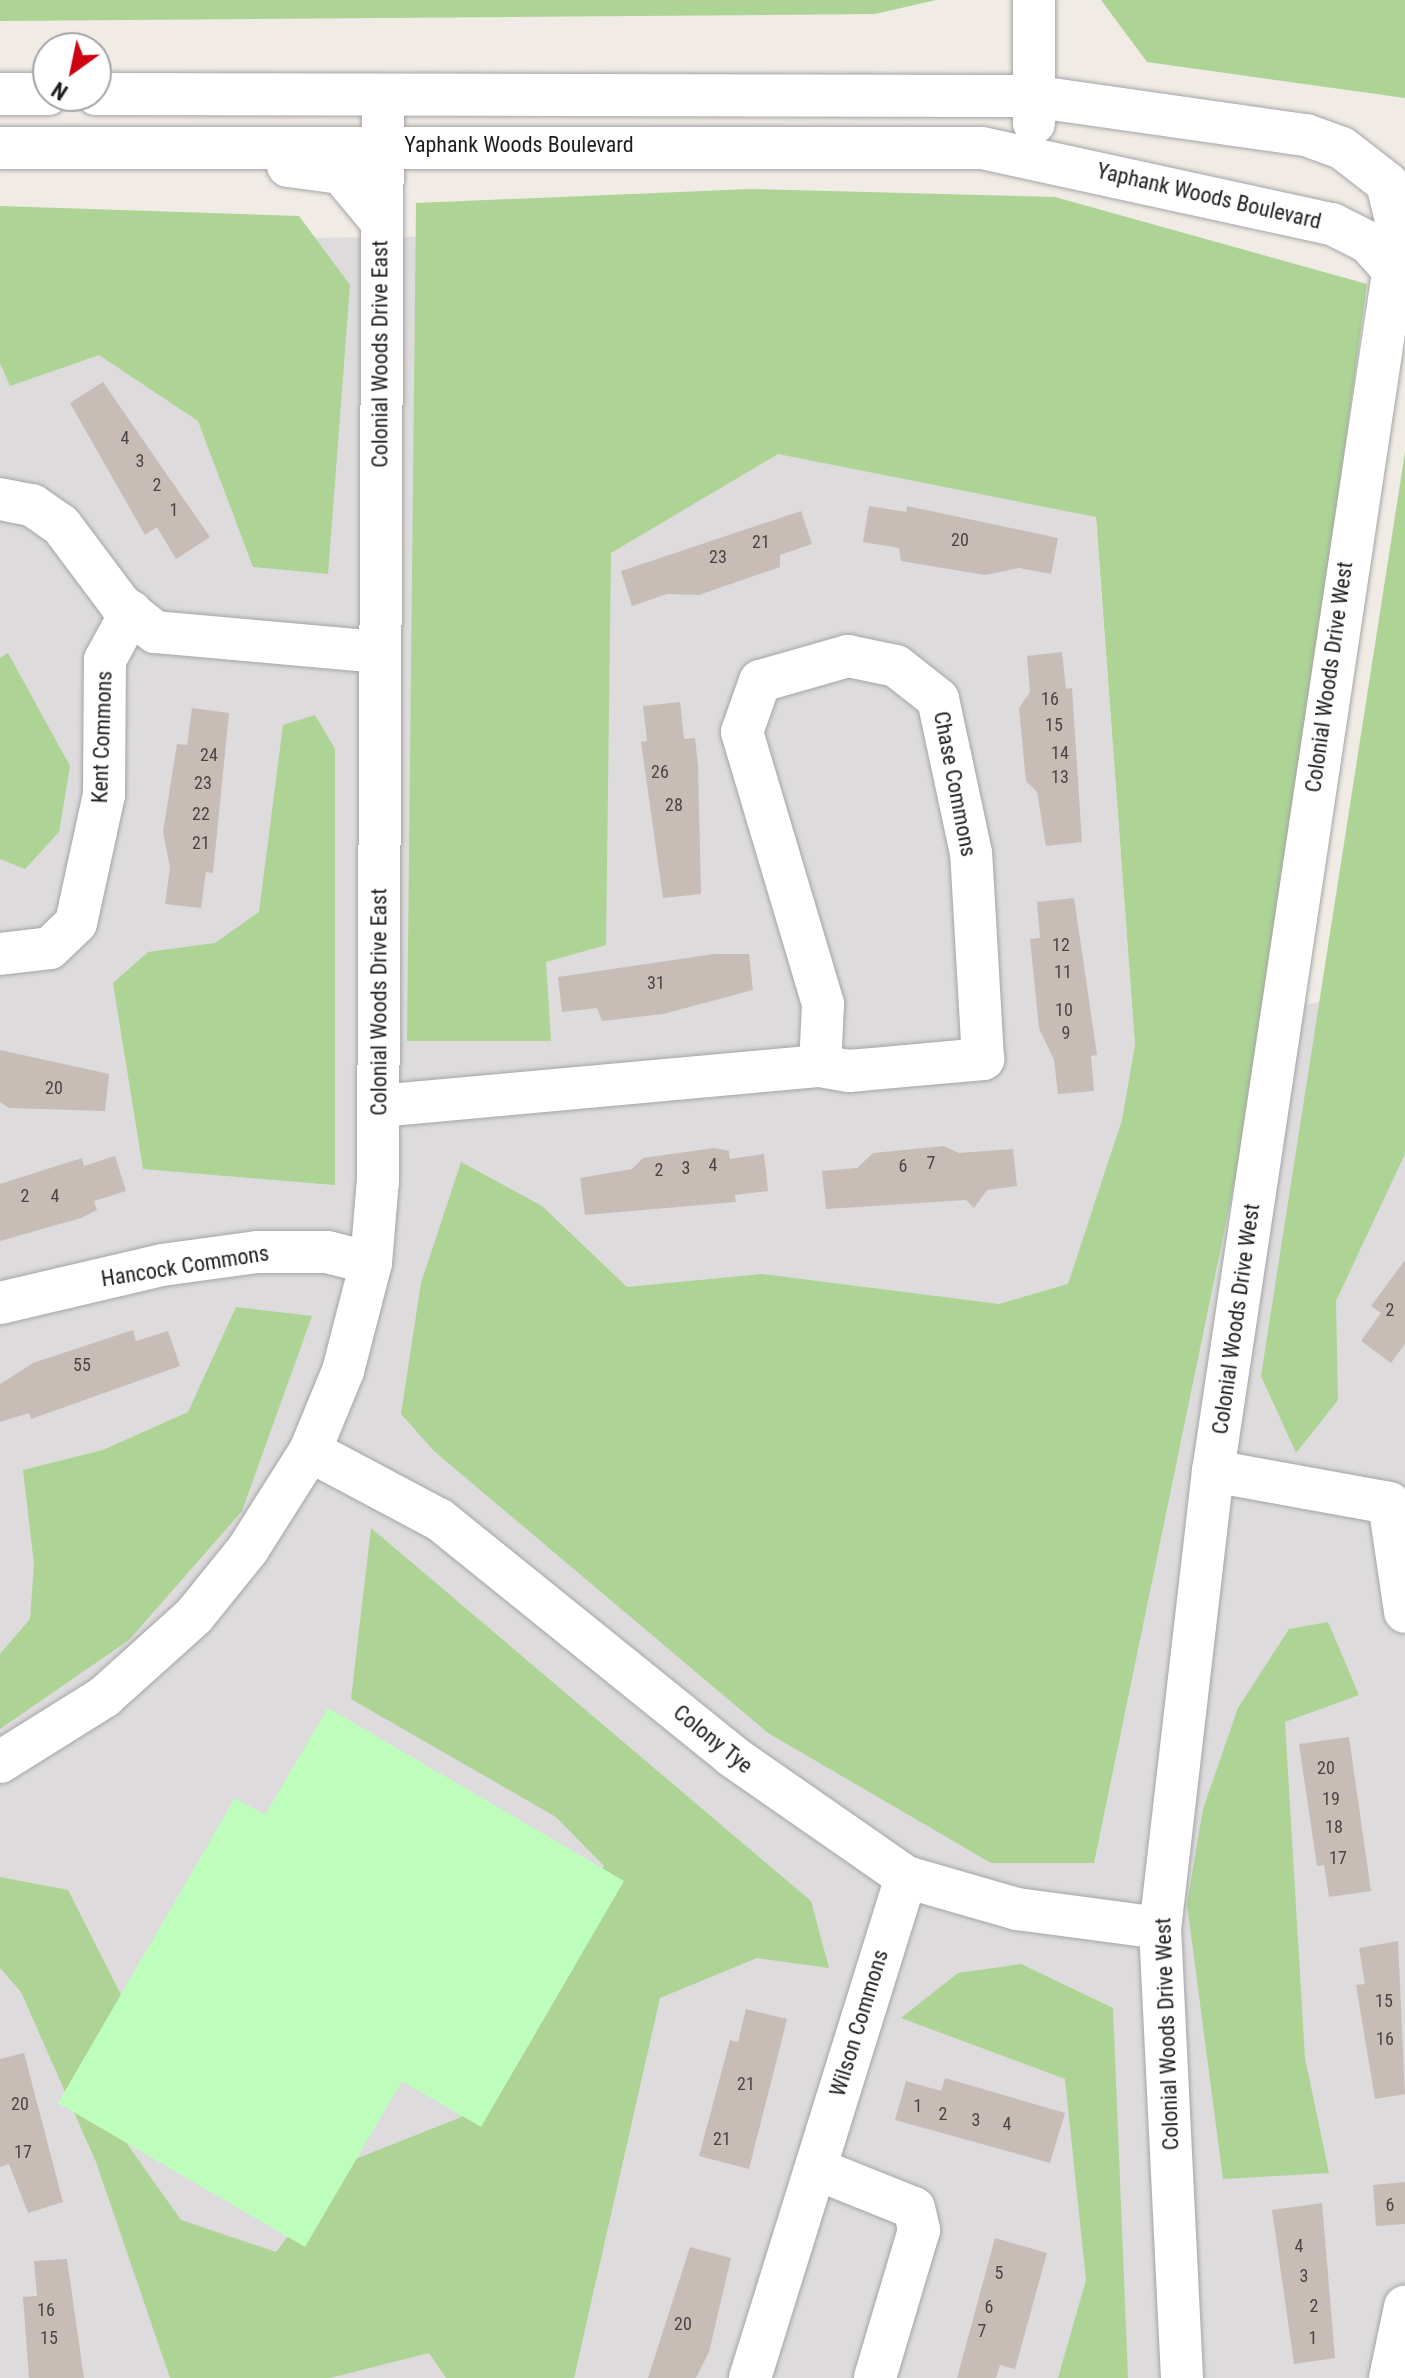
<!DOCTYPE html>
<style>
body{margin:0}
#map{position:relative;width:1405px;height:2378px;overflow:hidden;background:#f0ebe4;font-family:"Roboto Condensed",sans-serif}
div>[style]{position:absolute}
.residential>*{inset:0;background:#dddbdb}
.forest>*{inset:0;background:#add395}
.park>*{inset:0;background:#befebd}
.building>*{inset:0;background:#c8bcb7}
.roads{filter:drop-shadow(0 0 2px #a5a5a5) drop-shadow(0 0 2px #a5a5a5)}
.minor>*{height:42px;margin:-21px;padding:0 21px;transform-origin:21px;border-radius:21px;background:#fff}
span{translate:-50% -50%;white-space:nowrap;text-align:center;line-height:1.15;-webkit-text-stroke:6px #fff;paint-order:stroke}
.number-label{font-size:18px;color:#484644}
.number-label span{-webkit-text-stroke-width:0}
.street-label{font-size:22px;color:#1e1e1e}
.north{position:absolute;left:32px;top:32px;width:80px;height:80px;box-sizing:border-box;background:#fff;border:2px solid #a5a5a5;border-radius:50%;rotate:213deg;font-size:22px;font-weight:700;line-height:32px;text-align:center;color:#1e1e1e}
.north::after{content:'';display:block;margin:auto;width:28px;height:36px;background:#cd0013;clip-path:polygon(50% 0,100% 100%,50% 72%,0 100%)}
</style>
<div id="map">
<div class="residential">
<i style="clip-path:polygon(1074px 230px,1135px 1045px,1405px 982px,1405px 2378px,0 2378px,0 241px)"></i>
</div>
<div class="forest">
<i style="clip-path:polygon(0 0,936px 0,875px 14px,0 21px)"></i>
<i style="clip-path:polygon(1101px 0,1405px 0,1405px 98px,1147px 62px)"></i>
<i style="clip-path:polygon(750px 189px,1055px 197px,1367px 284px,1269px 1014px,1094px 1863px,991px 1863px,768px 1733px,434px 1451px,401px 1414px,421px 1283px,461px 1162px,542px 1206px,627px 1287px,762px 1274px,999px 1304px,1068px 1284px,1122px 1120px,1135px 1045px,1096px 517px,778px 454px,611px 553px,606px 945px,546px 962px,551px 1041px,407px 1041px,416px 203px)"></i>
<i style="clip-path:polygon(0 206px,299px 216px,350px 285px,328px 574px,253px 567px,198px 421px,99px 355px,10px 386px,0 363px)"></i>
<i style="clip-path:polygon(1405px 452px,1405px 1154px,1336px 1301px,1338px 1400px,1296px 1453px,1261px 1376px)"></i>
<i style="clip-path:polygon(8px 653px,70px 766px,59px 832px,25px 869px,0 859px,0 658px)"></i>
<i style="clip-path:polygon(315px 715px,335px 749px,335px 1185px,143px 1169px,113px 983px,148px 952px,215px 943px,259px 912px,283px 725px)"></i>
<i style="clip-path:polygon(236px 1307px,312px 1316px,242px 1511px,129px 1640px,0 1729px,0 1654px,30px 1619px,34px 1564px,23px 1470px,103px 1450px,188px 1412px)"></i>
<i style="clip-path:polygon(371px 1528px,811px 1901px,829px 1968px,757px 1958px,660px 1998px,574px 2378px,446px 2378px,429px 2353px,330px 2378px,170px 2378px,96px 2162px,21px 1992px,0 1968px,0 1877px,68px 1890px,128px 2009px,115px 2127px,181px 2220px,276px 2252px,343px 2164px,474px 2112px,604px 1866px,556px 1817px,351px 1699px)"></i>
<i style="clip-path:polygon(1328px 1622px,1359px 1695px,1285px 1722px,1305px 2058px,1329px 2173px,1223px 2179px,1187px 1904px,1203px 1809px,1238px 1708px,1289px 1629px)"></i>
<i style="clip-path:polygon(1021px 1964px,1113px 2008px,1128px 2378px,1058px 2378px,1086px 2280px,1065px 2079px,901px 2018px,958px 1973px)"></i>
</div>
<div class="park">
<i style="clip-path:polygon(328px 1708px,624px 1881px,481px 2127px,402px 2081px,305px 2247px,58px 2103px,235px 1798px,265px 1815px)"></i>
</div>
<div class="building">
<i style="clip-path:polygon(103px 382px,210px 537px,176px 559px,157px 527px,145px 535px,70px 403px)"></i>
<i style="clip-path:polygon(869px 506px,906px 512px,907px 506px,1058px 538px,1051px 574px,1019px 568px,985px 575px,901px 561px,899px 548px,863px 542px)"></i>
<i style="clip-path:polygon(801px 511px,812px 544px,780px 555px,780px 567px,699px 595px,667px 594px,632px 606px,621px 571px)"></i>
<i style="clip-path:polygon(1062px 652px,1066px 689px,1072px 688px,1082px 842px,1046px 846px,1037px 792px,1026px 781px,1019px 708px,1030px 692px,1027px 656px)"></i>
<i style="clip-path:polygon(680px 702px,684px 739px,695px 738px,698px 766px,701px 894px,663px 898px,641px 742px,647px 741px,643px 706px)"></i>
<i style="clip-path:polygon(192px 708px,229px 713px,213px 873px,206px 872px,201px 908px,165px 904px,170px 867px,163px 832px,177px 744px,187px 745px)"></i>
<i style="clip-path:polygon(1074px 898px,1097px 1055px,1091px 1056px,1094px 1091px,1058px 1094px,1054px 1060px,1039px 1028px,1030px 939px,1040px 938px,1037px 902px)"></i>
<i style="clip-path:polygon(714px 954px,749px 954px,753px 990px,663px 1014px,602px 1021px,597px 1008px,562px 1012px,558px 977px)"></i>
<i style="clip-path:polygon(0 1050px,109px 1074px,105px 1111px,9px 1108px,0 1102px)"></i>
<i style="clip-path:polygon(944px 1146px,959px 1153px,1013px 1149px,1017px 1186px,987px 1190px,974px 1208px,966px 1200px,826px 1209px,822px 1171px,857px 1168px,873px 1153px)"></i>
<i style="clip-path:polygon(714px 1148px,729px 1151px,730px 1159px,764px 1154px,768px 1191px,735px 1195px,736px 1202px,585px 1215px,580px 1178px,632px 1169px,643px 1158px)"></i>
<i style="clip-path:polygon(115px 1156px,126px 1191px,94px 1201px,97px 1210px,81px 1218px,0 1241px,0 1184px,82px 1158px,84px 1166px)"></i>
<i style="clip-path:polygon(1405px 1260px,1405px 1344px,1391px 1363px,1361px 1341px,1381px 1313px,1371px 1306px)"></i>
<i style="clip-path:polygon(133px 1330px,136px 1341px,168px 1331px,180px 1366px,31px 1419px,29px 1413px,0 1422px,0 1384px,33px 1363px)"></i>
<i style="clip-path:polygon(1349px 1737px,1371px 1891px,1329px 1897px,1324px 1865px,1317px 1866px,1299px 1744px)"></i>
<i style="clip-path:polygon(1398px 1941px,1405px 2094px,1375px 2099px,1356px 1985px,1365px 1984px,1359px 1948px)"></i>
<i style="clip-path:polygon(746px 2009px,787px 2019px,749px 2169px,699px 2156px,730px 2040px,738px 2042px)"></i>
<i style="clip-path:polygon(24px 2053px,63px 2202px,28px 2213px,9px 2164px,0 2167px,0 2059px)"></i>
<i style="clip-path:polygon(945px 2078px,1065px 2113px,1050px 2163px,895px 2120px,906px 2081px,941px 2091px)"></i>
<i style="clip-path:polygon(1405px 2182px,1405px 2224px,1376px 2226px,1373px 2185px)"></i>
<i style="clip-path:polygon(1322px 2203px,1335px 2358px,1294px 2364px,1272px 2210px)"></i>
<i style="clip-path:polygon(995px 2238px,1047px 2253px,1015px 2369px,1000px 2365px,996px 2378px,957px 2378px)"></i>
<i style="clip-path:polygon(690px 2247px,731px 2258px,709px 2352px,696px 2378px,648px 2378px)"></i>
<i style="clip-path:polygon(67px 2259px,84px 2378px,29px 2378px,23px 2297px,37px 2296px,34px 2261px)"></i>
</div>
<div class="roads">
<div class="minor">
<i style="left:1034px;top:0;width:123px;rotate:90deg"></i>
<i style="left:0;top:94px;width:48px"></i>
<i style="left:96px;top:94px;width:935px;rotate:0.12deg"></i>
<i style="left:1031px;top:96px;width:278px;rotate:8.1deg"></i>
<i style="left:1306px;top:135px;width:38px;rotate:20deg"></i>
<i style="left:1342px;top:148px;width:57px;rotate:37.9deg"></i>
<i style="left:1387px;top:183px;width:51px;rotate:76.5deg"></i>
<i style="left:1399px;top:233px;width:1252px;rotate:98.54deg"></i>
<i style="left:1213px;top:1471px;width:460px;rotate:96.6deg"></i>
<i style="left:1160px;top:1928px;width:451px;rotate:87.2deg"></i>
<i style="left:0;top:148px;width:982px"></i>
<i style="left:982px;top:148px;width:358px;rotate:12.3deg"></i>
<i style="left:1332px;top:224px;width:40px;rotate:26.6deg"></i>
<i style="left:1368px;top:242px;width:31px;rotate:48deg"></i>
<i style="left:288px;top:166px;width:53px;rotate:7.5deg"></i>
<i style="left:341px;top:173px;width:61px;rotate:50.3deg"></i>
<i style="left:0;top:499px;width:33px;rotate:11deg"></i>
<i style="left:32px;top:505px;width:35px;rotate:35deg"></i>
<i style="left:61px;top:525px;width:99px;rotate:53.2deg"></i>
<i style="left:120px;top:604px;width:45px;rotate:38.7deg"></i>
<i style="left:155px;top:632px;width:225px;rotate:5.1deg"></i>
<i style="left:0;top:954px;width:50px;rotate:-6.8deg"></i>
<i style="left:50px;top:948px;width:36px;rotate:-44deg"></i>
<i style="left:76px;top:923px;width:131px;rotate:-77.7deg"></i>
<i style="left:104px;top:795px;width:135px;rotate:-89.6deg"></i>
<i style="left:105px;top:660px;width:55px;rotate:-61.6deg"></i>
<i style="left:379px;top:1106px;width:443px;rotate:-5.2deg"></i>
<i style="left:820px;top:1066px;width:29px;rotate:10deg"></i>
<i style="left:849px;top:1071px;width:135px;rotate:-5.1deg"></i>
<i style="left:983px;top:1059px;width:206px;rotate:-93.3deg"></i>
<i style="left:971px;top:853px;width:157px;rotate:-102.1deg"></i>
<i style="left:938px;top:699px;width:53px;rotate:-141.8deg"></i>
<i style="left:896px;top:666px;width:49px;rotate:-168.2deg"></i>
<i style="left:848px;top:656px;width:91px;rotate:164.1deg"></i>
<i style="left:760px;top:681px;width:54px;rotate:109.4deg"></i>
<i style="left:742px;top:732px;width:284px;rotate:73.4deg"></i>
<i style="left:823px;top:1004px;width:62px;rotate:92.8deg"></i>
<i style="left:0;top:1303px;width:166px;rotate:-13.2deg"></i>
<i style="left:162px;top:1265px;width:96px;rotate:-7.8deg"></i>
<i style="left:257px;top:1252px;width:70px"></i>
<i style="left:327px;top:1252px;width:45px;rotate:14deg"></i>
<i style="left:310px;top:1451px;width:147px;rotate:28deg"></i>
<i style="left:440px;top:1520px;width:375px;rotate:38.9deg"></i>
<i style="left:732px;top:1756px;width:212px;rotate:34.8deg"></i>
<i style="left:906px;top:1877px;width:116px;rotate:16.1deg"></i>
<i style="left:1017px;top:1909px;width:144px;rotate:7.6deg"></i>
<i style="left:1213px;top:1471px;width:179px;rotate:10.3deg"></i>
<i style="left:1389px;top:1503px;width:110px;rotate:81.6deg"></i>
<i style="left:0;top:1762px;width:123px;rotate:-32deg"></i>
<i style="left:104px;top:1697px;width:121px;rotate:-42deg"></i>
<i style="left:194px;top:1616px;width:86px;rotate:-51.1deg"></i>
<i style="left:248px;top:1549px;width:116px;rotate:-57.7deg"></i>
<i style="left:310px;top:1451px;width:87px;rotate:-67.6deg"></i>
<i style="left:343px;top:1371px;width:112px;rotate:-75.5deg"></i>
<i style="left:371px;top:1263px;width:83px;rotate:-85.2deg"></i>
<i style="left:378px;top:1180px;width:1084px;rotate:-89.74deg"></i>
<i style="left:819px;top:2170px;width:102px;rotate:21.8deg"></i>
<i style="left:914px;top:2208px;width:23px;rotate:77deg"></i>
<i style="left:919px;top:2230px;width:154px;rotate:106.6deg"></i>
<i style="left:750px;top:2378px;width:525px;rotate:-72.7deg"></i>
<i style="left:1390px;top:2378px;width:73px;rotate:-78.1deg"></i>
</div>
</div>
<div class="number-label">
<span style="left:125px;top:438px">4</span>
<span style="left:140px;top:461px">3</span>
<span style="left:157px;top:485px">2</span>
<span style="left:174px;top:510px">1</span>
<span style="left:960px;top:540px">20</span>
<span style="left:761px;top:542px">21</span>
<span style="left:718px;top:557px">23</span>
<span style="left:1050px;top:699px">16</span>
<span style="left:1054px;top:725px">15</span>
<span style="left:1060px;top:753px">14</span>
<span style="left:209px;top:755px">24</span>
<span style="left:660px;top:772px">26</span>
<span style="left:1060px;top:777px">13</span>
<span style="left:203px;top:783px">23</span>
<span style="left:674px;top:805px">28</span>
<span style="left:201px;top:814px">22</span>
<span style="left:201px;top:843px">21</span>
<span style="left:1061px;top:945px">12</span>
<span style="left:1063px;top:972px">11</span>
<span style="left:656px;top:983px">31</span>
<span style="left:1064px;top:1010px">10</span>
<span style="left:1066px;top:1033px">9</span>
<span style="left:54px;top:1088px">20</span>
<span style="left:931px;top:1163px">7</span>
<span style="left:713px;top:1165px">4</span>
<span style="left:903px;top:1166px">6</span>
<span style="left:686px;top:1168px">3</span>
<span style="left:659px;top:1170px">2</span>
<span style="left:25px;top:1196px">2</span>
<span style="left:55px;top:1196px">4</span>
<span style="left:1390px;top:1310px">2</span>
<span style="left:82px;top:1365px">55</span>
<span style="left:1326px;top:1768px">20</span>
<span style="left:1331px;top:1799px">19</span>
<span style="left:1334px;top:1827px">18</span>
<span style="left:1338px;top:1858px">17</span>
<span style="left:1384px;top:2001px">15</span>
<span style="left:1385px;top:2039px">16</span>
<span style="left:746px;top:2084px">21</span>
<span style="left:20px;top:2104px">20</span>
<span style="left:918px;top:2106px">1</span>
<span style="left:943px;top:2114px">2</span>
<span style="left:976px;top:2120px">3</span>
<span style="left:1007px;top:2124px">4</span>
<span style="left:722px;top:2139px">21</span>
<span style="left:23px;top:2152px">17</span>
<span style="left:1390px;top:2205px">6</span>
<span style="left:1299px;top:2246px">4</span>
<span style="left:999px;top:2273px">5</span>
<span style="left:1304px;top:2276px">3</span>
<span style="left:1314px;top:2306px">2</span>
<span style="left:989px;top:2307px">6</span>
<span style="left:46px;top:2310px">16</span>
<span style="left:683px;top:2324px">20</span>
<span style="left:982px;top:2331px">7</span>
<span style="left:49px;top:2338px">15</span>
<span style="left:1313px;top:2338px">1</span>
</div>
<div class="street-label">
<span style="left:519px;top:145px">Yaphank Woods Boulevard</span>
<span style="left:1209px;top:196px;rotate:13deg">Yaphank Woods Boulevard</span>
<span style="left:380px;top:354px;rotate:-90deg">Colonial Woods Drive East</span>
<span style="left:1329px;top:677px;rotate:-82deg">Colonial Woods Drive West</span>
<span style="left:102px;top:737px;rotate:-88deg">Kent Commons</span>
<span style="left:955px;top:784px;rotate:79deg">Chase Commons</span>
<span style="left:379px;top:1002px;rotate:-90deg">Colonial Woods Drive East</span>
<span style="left:185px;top:1266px;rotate:-9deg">Hancock Commons</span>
<span style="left:1236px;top:1319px;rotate:-82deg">Colonial Woods Drive West</span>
<span style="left:713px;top:1739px;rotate:39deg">Colony Tye</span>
<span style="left:859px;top:2023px;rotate:-73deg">Wilson Commons</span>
<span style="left:1167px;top:2034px;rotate:-92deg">Colonial Woods Drive West</span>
</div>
<div class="north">N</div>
</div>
